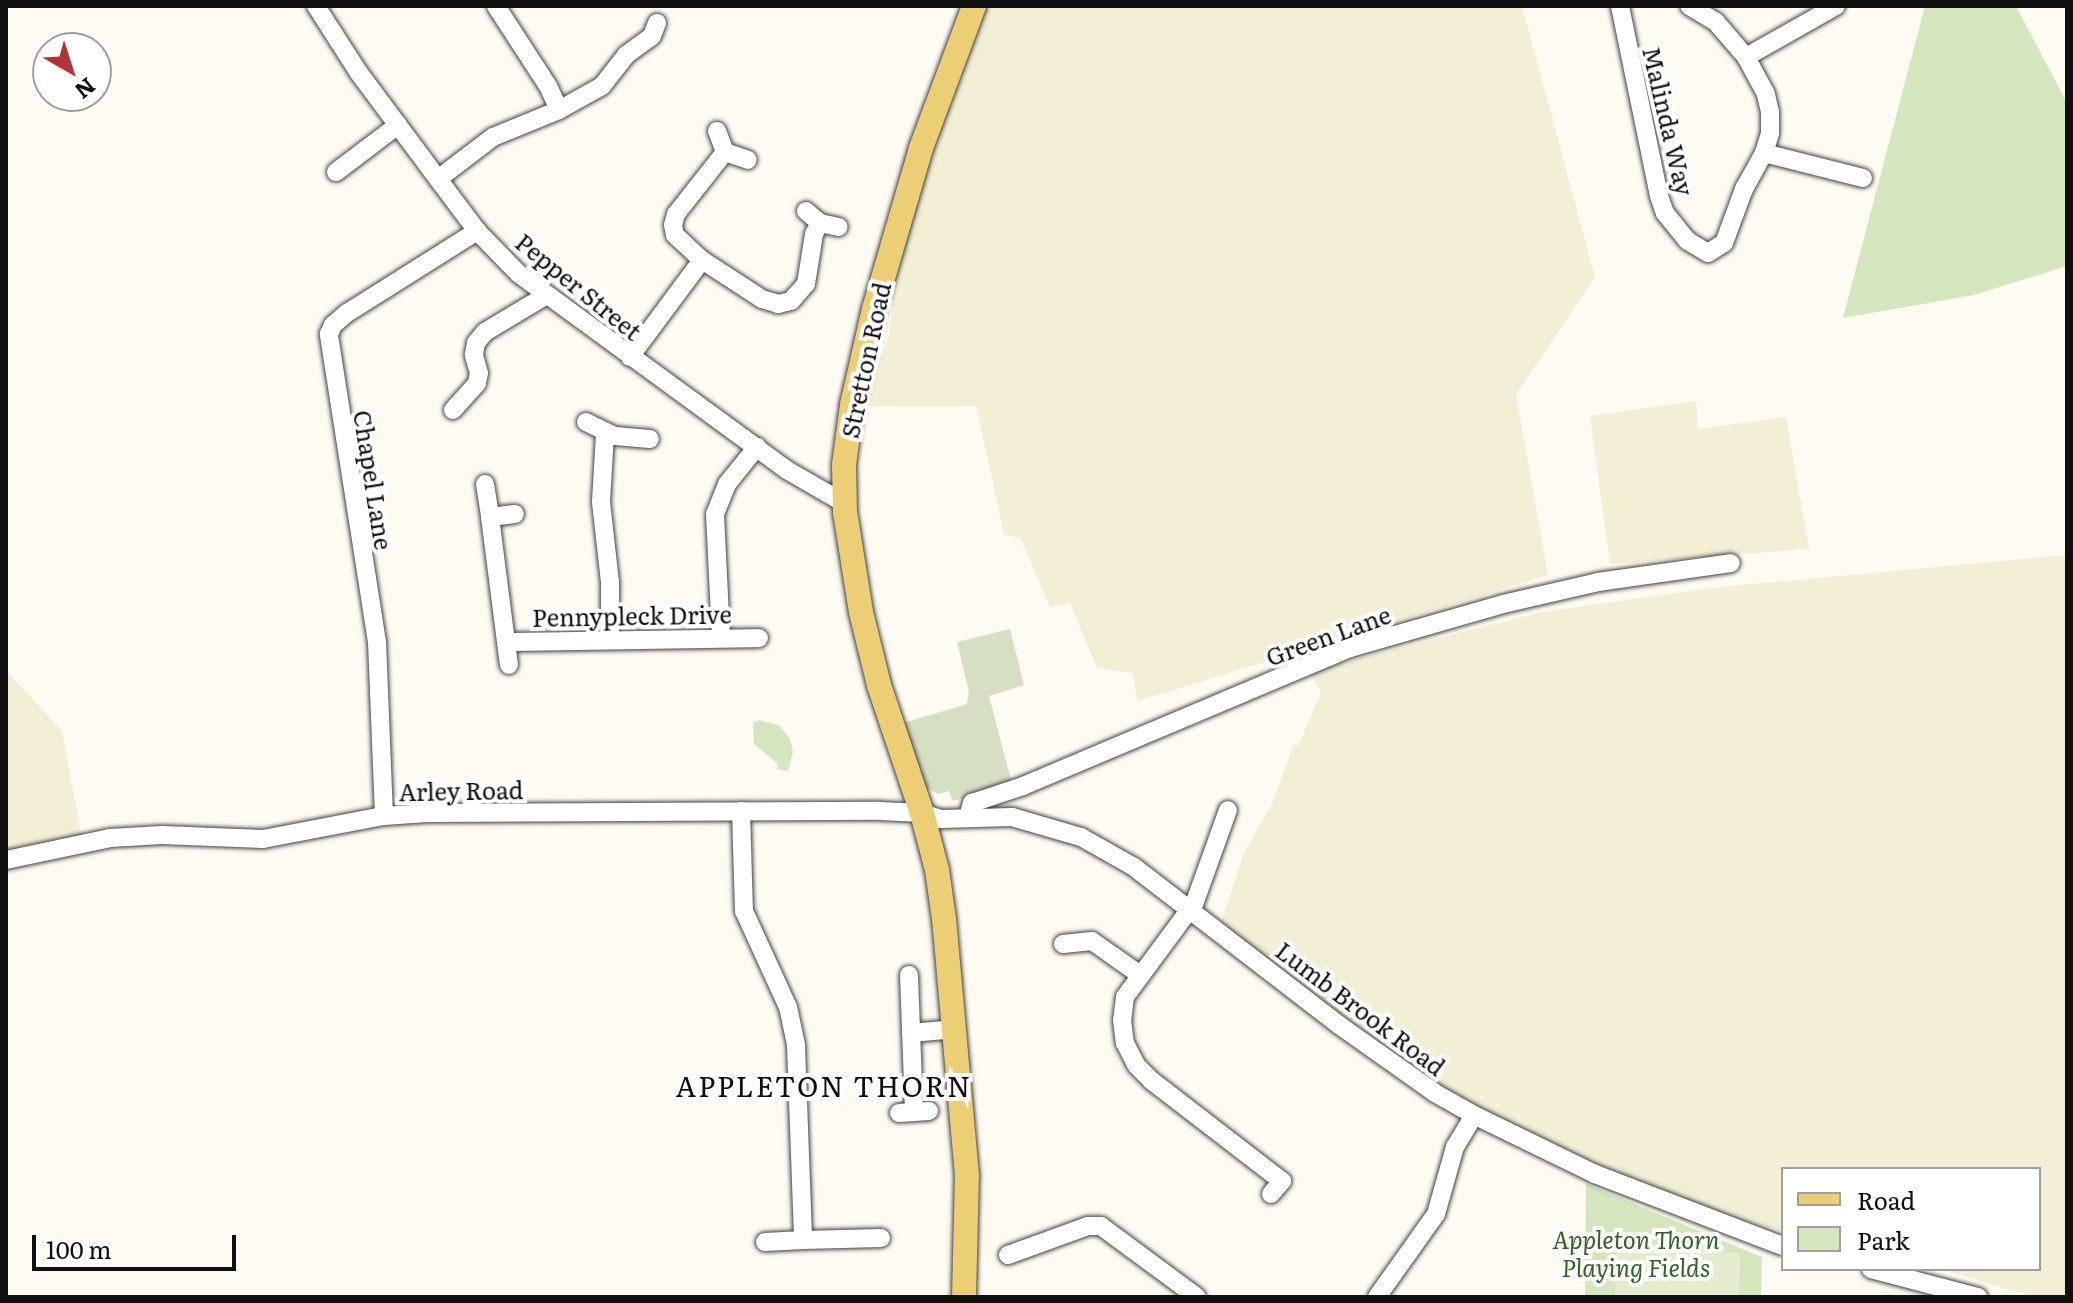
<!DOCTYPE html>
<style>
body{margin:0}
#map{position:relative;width:2073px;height:1303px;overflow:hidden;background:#fefbf2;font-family:Literata,serif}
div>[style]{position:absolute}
.farmland>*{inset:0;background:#f2efd4}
.green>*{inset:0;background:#d3e6be}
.cemetery>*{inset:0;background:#d6dfc4}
.pitch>*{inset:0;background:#e4eecf}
.roads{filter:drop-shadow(0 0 2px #424242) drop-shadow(0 0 2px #424242)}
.minor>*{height:18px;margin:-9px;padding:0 9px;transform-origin:9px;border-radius:9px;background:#fff}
.major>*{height:24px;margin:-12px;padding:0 12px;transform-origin:12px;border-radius:12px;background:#ecce74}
span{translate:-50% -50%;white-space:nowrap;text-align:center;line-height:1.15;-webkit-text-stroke:8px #fff;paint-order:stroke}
.street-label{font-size:24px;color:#0f0f0f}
.park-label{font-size:24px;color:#326224;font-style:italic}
.quarter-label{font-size:28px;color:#0f0f0f;letter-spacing:2px}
.frame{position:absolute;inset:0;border:8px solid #0f0f0f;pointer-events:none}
.legend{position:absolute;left:1781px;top:1167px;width:260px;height:104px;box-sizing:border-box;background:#fff;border:2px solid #9f9f9f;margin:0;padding:10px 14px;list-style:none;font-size:24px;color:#0f0f0f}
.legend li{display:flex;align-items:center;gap:16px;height:40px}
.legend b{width:40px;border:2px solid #9f9f9f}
.north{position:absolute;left:32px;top:32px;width:80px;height:80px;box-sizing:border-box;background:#fff;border:2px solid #9f9f9f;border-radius:50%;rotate:141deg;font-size:22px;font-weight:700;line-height:32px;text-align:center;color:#0f0f0f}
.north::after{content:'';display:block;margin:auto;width:28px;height:36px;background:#b4333a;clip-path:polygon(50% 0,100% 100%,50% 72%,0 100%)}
.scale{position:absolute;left:32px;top:1235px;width:204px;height:36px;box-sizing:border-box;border:4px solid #0f0f0f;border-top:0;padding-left:10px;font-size:24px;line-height:28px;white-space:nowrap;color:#0f0f0f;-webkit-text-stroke:6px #fff;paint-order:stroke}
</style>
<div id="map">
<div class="farmland">
<i style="clip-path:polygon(984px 6px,1522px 6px,1595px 277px,1516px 394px,1548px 575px,1138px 701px,1132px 673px,1097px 668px,1070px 603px,1050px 607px,1021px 539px,1004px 534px,976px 406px,864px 406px,889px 334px,901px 241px)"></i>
<i style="clip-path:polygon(1696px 401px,1698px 429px,1786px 417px,1809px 549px,1610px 564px,1590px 416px)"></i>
<i style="clip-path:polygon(2067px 555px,2067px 1297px,2035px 1297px,1939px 1269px,2039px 1269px,2039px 1169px,1783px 1169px,1783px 1231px,1667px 1203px,1437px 1097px,1221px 923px,1244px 853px,1273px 802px,1293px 745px,1298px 746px,1321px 693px,1309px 671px,1542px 612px,1720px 587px)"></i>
<i style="clip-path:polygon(6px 670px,62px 731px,82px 839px,6px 859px)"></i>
</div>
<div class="green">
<i style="clip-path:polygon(1925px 6px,2016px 6px,2067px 103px,2067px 266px,1974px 295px,1843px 318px)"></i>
<i style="clip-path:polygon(759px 720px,779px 725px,790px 739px,793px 752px,788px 771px,777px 769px,778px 764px,754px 744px,753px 723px)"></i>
<i style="clip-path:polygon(1586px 1184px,1762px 1257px,1761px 1297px,1585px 1297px)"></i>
</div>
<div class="cemetery">
<i style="clip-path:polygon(1010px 629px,1024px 685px,989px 696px,1012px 784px,953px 801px,949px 791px,938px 794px,923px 786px,903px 723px,967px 704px,969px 692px,957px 642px)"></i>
</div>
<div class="pitch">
<i style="clip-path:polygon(1616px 1251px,1740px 1253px,1739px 1297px,1615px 1297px)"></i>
</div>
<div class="roads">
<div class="minor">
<i style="left:316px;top:6px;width:80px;rotate:57.3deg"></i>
<i style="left:359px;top:73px;width:132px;rotate:53.3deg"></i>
<i style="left:438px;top:179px;width:65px;rotate:53.1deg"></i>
<i style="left:477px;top:231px;width:60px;rotate:45.7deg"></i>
<i style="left:519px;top:274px;width:332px;rotate:36.2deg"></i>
<i style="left:787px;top:470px;width:66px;rotate:30.1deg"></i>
<i style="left:496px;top:6px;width:95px;rotate:57deg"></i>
<i style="left:548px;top:86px;width:26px;rotate:65deg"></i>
<i style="left:1620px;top:6px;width:194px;rotate:78.4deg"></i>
<i style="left:1659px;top:196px;width:18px;rotate:71deg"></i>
<i style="left:1665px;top:213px;width:36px;rotate:51deg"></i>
<i style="left:1688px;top:241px;width:23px;rotate:31deg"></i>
<i style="left:1708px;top:253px;width:19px;rotate:-32deg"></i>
<i style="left:1724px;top:243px;width:58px;rotate:-69.7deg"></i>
<i style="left:1744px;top:189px;width:41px;rotate:-60.9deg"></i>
<i style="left:1764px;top:153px;width:21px;rotate:-73deg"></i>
<i style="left:1770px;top:133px;width:21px;rotate:-90deg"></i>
<i style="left:1770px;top:112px;width:18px;rotate:-103deg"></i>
<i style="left:1766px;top:94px;width:42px;rotate:-118.4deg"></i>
<i style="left:1746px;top:57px;width:46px;rotate:-130.6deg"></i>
<i style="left:1716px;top:22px;width:31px;rotate:-149deg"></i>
<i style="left:1746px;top:57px;width:103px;rotate:-29.5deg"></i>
<i style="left:717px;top:131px;width:22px;rotate:69deg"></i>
<i style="left:725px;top:152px;width:24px;rotate:19deg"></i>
<i style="left:725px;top:152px;width:79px;rotate:128.3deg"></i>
<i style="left:676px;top:214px;width:11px;rotate:105deg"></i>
<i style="left:673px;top:225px;width:10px;rotate:79deg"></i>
<i style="left:675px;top:235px;width:37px;rotate:43deg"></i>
<i style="left:702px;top:260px;width:72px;rotate:33deg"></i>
<i style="left:762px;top:299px;width:17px;rotate:17deg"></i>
<i style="left:778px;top:304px;width:13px;rotate:-13deg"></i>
<i style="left:791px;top:301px;width:23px;rotate:-49deg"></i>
<i style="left:806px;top:284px;width:51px;rotate:-80.9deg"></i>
<i style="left:814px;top:234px;width:13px;rotate:-61deg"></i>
<i style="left:1764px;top:153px;width:102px;rotate:14.2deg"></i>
<i style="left:336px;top:172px;width:78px;rotate:-37.2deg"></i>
<i style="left:438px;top:179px;width:69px;rotate:-37.4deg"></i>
<i style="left:493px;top:137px;width:71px;rotate:-22.2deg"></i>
<i style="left:559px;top:110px;width:49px;rotate:-29.2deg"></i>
<i style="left:602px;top:86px;width:39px;rotate:-52deg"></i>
<i style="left:626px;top:55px;width:32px;rotate:-36deg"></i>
<i style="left:652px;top:36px;width:14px;rotate:-69deg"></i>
<i style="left:806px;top:211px;width:18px;rotate:41deg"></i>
<i style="left:820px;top:223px;width:19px;rotate:12deg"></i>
<i style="left:630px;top:357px;width:121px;rotate:-53.4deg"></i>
<i style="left:453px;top:410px;width:36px;rotate:-48deg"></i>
<i style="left:477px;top:383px;width:10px;rotate:-79deg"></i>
<i style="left:479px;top:373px;width:19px;rotate:-106deg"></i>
<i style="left:474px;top:355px;width:12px;rotate:-81deg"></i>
<i style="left:476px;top:343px;width:14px;rotate:-51deg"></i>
<i style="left:485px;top:332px;width:70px;rotate:-31deg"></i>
<i style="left:586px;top:422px;width:32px;rotate:26deg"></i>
<i style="left:615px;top:436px;width:35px;rotate:5deg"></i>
<i style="left:605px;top:434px;width:68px;rotate:93.4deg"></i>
<i style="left:601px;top:502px;width:81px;rotate:83.6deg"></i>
<i style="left:610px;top:582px;width:58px;rotate:90deg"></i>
<i style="left:485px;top:484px;width:33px;rotate:81deg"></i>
<i style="left:490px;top:517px;width:25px;rotate:-7deg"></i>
<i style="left:490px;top:517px;width:149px;rotate:82.7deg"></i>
<i style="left:721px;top:637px;width:123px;rotate:-92.8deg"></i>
<i style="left:715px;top:514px;width:32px;rotate:-68deg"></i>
<i style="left:727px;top:484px;width:48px;rotate:-51deg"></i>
<i style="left:506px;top:642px;width:253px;rotate:-0.9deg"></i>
<i style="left:741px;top:811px;width:100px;rotate:88.3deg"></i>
<i style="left:744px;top:911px;width:106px;rotate:65.4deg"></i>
<i style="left:788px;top:1007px;width:40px;rotate:78deg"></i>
<i style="left:796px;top:1046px;width:194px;rotate:87.9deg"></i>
<i style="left:803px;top:1240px;width:38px;rotate:177deg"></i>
<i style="left:384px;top:816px;width:174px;rotate:-92.3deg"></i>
<i style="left:377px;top:642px;width:312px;rotate:-98.9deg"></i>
<i style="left:329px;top:334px;width:10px;rotate:-66deg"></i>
<i style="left:333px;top:325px;width:18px;rotate:-41deg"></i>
<i style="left:347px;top:313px;width:154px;rotate:-32.2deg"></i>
<i style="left:968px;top:817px;width:15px;rotate:-74deg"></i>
<i style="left:972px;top:803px;width:54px;rotate:-18.4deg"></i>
<i style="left:1023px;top:786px;width:355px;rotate:-22.9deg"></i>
<i style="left:1350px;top:648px;width:159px;rotate:-16deg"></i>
<i style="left:1503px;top:604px;width:98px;rotate:-13deg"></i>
<i style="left:1598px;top:582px;width:134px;rotate:-8.1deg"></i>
<i style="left:6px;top:860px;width:106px;rotate:-11.9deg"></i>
<i style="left:110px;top:838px;width:52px;rotate:-3.3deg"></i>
<i style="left:162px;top:835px;width:101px;rotate:2.3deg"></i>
<i style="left:263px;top:839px;width:123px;rotate:-10.8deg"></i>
<i style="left:384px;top:816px;width:43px;rotate:-4deg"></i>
<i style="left:427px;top:813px;width:453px;rotate:-0.3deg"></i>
<i style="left:880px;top:811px;width:42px;rotate:2.7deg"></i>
<i style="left:922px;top:813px;width:20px;rotate:18deg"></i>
<i style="left:941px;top:819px;width:71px;rotate:-1.6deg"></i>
<i style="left:1012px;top:817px;width:72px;rotate:16.2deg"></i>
<i style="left:1081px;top:837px;width:61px;rotate:29.5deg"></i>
<i style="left:1134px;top:867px;width:259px;rotate:37.6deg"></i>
<i style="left:1339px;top:1025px;width:118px;rotate:35.3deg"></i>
<i style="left:1435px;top:1093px;width:45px;rotate:29.4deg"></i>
<i style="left:1474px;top:1115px;width:135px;rotate:26deg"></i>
<i style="left:1595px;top:1174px;width:201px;rotate:21deg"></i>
<i style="left:1190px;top:909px;width:109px;rotate:126.5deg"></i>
<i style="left:1125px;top:997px;width:23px;rotate:97deg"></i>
<i style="left:1122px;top:1020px;width:23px;rotate:83deg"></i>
<i style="left:1125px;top:1043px;width:25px;rotate:63deg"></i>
<i style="left:1136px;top:1065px;width:23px;rotate:45deg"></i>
<i style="left:1152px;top:1081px;width:164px;rotate:37.6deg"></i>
<i style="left:1282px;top:1181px;width:17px;rotate:130deg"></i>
<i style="left:1192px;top:910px;width:106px;rotate:-70.2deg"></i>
<i style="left:1063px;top:944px;width:29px;rotate:-6deg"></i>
<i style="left:1092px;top:941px;width:57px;rotate:35.1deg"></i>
<i style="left:909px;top:975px;width:137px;rotate:87.9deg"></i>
<i style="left:911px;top:1033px;width:45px;rotate:-5.1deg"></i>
<i style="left:899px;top:1113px;width:30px;rotate:-4deg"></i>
<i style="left:803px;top:1240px;width:78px;rotate:-1.5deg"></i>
<i style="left:1008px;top:1255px;width:85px;rotate:-19.9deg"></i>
<i style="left:1088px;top:1226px;width:13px"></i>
<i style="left:1101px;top:1226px;width:119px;rotate:36.5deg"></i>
<i style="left:1871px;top:1269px;width:111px;rotate:14.7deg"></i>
<i style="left:1377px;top:1297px;width:102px;rotate:-54.6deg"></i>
<i style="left:1436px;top:1214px;width:70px;rotate:-74.2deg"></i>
<i style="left:1455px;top:1147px;width:37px;rotate:-59deg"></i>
</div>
<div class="major">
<i style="left:964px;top:1297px;width:121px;rotate:-88.6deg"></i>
<i style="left:967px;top:1176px;width:258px;rotate:-95.1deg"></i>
<i style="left:944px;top:919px;width:49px;rotate:-98.1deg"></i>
<i style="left:937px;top:870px;width:59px;rotate:-104.7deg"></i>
<i style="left:922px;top:813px;width:135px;rotate:-108.6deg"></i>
<i style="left:879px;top:685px;width:75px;rotate:-103.9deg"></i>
<i style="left:861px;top:612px;width:101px;rotate:-99.1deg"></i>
<i style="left:845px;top:512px;width:47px;rotate:-91.2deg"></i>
<i style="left:844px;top:465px;width:61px;rotate:-82.4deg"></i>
<i style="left:852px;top:405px;width:98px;rotate:-77.1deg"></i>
<i style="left:874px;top:309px;width:168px;rotate:-73.7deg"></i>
<i style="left:921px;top:148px;width:152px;rotate:-69.5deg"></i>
</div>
</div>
<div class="street-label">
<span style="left:1669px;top:121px;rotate:77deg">Malinda Way</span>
<span style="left:579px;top:286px;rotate:39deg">Pepper Street</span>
<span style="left:865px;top:360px;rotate:-78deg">Stretton Road</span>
<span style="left:374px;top:480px;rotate:81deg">Chapel Lane</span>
<span style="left:632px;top:615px;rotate:-1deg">Pennypleck Drive</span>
<span style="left:1328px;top:635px;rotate:-20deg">Green Lane</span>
<span style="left:461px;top:790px;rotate:-1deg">Arley Road</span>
<span style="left:1361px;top:1008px;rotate:37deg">Lumb Brook Road</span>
</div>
<div class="park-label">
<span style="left:1636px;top:1253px">Appleton Thorn<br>Playing Fields</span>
</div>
<div class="quarter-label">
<span style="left:824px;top:1085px">APPLETON THORN</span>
</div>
<div class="frame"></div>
<ul class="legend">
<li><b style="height:10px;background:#ecce74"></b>Road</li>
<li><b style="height:22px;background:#d3e6be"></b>Park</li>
</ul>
<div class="north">N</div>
<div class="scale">100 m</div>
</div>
